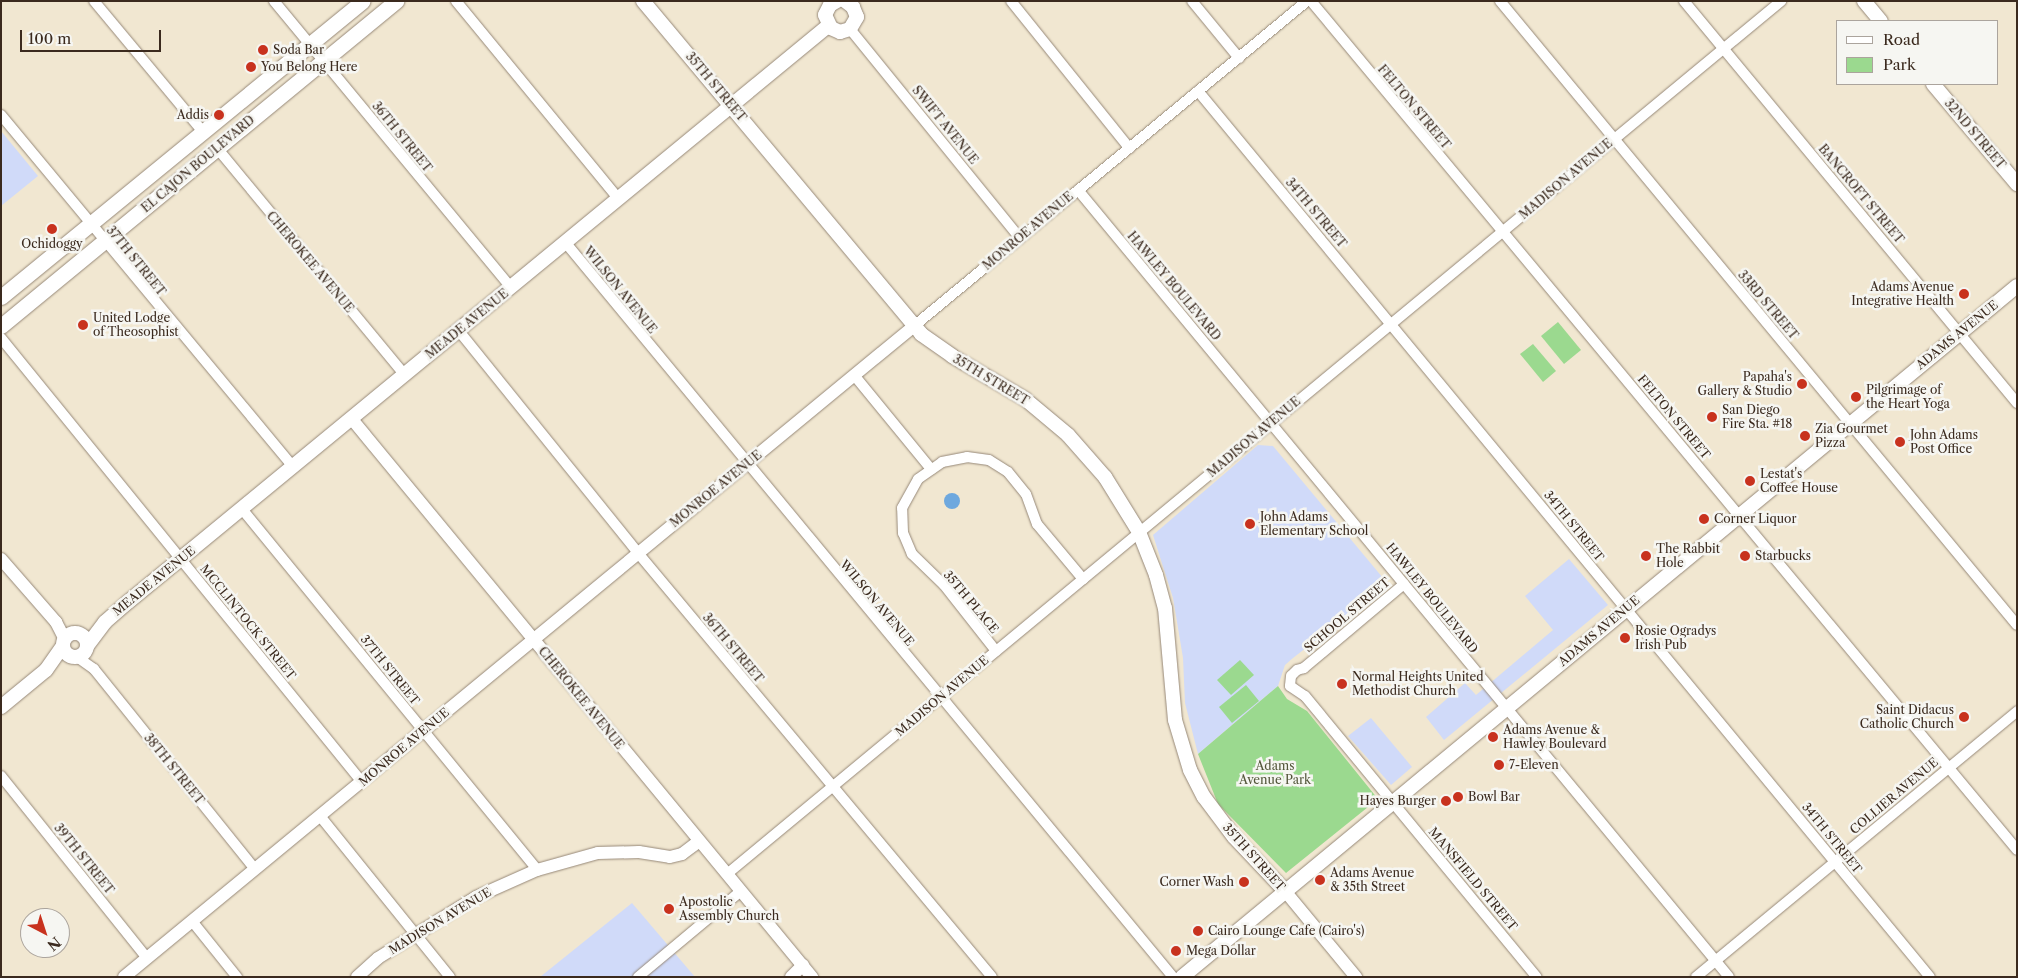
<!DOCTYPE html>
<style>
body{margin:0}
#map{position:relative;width:2018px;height:978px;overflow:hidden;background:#f1e7d1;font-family:"Libre Caslon Text",serif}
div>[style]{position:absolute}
.built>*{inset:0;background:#d0daf9}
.green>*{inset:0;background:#9bd98f}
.water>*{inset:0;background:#6ea8de}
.round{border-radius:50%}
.roads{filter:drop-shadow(0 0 1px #968878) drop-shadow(0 0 1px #968878)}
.minor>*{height:10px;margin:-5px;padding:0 5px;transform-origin:5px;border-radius:5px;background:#fff}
.tertiary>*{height:12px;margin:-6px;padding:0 6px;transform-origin:6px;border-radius:6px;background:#fff}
.secondary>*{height:14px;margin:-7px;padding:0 7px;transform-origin:7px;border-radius:7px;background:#fff}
.secondary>.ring{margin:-7px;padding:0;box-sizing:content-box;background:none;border:14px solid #fff;border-radius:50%}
.primary>*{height:15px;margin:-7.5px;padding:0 7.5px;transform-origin:7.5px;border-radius:7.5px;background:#fff}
.dots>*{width:14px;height:14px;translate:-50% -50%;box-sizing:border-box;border:2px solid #f6f6f2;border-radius:50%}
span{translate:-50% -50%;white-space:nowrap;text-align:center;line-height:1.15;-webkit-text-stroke:5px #f6f6f2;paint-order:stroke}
.poi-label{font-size:12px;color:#3b2a1e}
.left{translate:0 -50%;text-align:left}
.right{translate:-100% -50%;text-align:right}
.street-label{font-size:12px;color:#3b2a1e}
.park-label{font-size:12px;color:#53563a}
.frame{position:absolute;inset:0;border:2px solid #3b2a1e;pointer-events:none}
.legend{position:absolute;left:1836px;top:20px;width:162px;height:65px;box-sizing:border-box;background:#f6f6f2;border:1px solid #aba49d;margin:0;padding:6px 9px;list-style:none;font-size:15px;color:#3b2a1e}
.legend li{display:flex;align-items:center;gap:10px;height:25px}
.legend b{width:25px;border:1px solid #aba49d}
.north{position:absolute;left:20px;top:908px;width:50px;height:50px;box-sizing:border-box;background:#f6f6f2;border:1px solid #aba49d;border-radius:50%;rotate:140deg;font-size:14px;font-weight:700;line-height:20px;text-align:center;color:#3b2a1e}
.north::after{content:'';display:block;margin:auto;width:18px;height:22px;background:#c8321e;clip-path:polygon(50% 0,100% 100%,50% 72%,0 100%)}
.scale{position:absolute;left:20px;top:30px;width:141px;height:22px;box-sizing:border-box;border:2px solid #3b2a1e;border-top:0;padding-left:6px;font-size:15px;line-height:18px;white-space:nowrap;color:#3b2a1e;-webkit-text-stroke:4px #f6f6f2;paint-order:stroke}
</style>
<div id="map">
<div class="built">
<i style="clip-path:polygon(1px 131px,38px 176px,1px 206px)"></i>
<i style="clip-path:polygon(1258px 445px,1273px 446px,1388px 584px,1293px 658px,1285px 665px,1278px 686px,1198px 754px,1185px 703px,1183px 658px,1173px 598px,1153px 535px)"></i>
<i style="clip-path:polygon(1569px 559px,1608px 605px,1444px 740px,1426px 717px,1465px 683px,1476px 695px,1553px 630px,1525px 596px)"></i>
<i style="clip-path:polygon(1371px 718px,1412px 767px,1391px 785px,1348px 736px)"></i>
<i style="clip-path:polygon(632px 903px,695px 977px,540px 977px)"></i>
</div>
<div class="green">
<i style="clip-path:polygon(1558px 322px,1581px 350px,1564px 364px,1541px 336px)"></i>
<i style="clip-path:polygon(1533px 344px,1556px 371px,1543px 382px,1520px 354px)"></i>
<i style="clip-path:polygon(1240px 660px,1254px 675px,1231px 695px,1217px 680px)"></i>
<i style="clip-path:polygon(1246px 685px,1259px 701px,1232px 723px,1219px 707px)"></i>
<i style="clip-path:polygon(1278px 686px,1287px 699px,1307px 711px,1378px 799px,1286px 873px,1218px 804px,1198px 754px)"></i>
</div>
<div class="water">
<i class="round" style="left:944px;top:493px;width:16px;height:16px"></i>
</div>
<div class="roads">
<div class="minor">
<i style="left:94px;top:1px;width:170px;rotate:50.2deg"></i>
<i style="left:274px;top:1px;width:371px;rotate:50.4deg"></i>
<i style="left:456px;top:1px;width:255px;rotate:50.6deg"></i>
<i style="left:1011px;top:1px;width:189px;rotate:51.2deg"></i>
<i style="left:1192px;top:1px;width:74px;rotate:50.5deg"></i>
<i style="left:1311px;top:1px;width:1104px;rotate:50.25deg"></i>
<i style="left:1500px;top:1px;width:810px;rotate:50.36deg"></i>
<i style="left:1684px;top:1px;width:522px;rotate:50.36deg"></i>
<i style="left:850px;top:29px;width:269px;rotate:50.9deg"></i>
<i style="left:1198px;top:91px;width:1149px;rotate:50.44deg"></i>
<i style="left:1px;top:115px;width:457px;rotate:50.3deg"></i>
<i style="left:217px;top:148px;width:293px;rotate:50.4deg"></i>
<i style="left:1078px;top:190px;width:1021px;rotate:50.4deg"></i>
<i style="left:565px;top:242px;width:954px;rotate:50.4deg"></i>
<i style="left:914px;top:326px;width:510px;rotate:-39.59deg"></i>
<i style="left:459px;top:331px;width:285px;rotate:51.1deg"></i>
<i style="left:638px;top:553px;width:552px;rotate:50.14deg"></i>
<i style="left:1px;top:338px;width:572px;rotate:50.89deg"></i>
<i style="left:854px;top:375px;width:122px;rotate:50.7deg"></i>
<i style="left:242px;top:509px;width:466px;rotate:50.7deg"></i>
<i style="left:1404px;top:584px;width:131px;rotate:140deg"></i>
<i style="left:1304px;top:668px;width:7px;rotate:164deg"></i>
<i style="left:1297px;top:670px;width:8px;rotate:135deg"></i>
<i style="left:1291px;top:676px;width:10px;rotate:96deg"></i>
<i style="left:1290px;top:686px;width:18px;rotate:34deg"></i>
<i style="left:1305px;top:696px;width:364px;rotate:50.5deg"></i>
<i style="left:996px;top:651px;width:84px;rotate:-128.2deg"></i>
<i style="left:944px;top:585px;width:45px;rotate:-135.9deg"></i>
<i style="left:912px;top:554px;width:23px;rotate:-113deg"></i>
<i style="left:903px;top:533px;width:25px;rotate:-92deg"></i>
<i style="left:902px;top:508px;width:33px;rotate:-61deg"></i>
<i style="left:918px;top:479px;width:29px;rotate:-35deg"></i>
<i style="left:942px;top:462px;width:25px;rotate:-11deg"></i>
<i style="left:967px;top:457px;width:22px;rotate:8deg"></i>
<i style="left:989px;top:460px;width:22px;rotate:32deg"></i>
<i style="left:1008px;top:472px;width:28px;rotate:51deg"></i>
<i style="left:1026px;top:494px;width:32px;rotate:70deg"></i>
<i style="left:1037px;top:524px;width:72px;rotate:50.1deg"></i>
<i style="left:77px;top:657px;width:21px;rotate:35deg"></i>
<i style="left:94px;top:669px;width:257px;rotate:51.2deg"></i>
<i style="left:1px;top:776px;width:233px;rotate:51.3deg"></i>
<i style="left:320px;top:816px;width:207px;rotate:51.1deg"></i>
<i style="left:727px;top:874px;width:1369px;rotate:-39.63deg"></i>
<i style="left:192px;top:921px;width:72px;rotate:51.2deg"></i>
<i style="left:638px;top:977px;width:134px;rotate:-39.9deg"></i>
<i style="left:1696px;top:977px;width:417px;rotate:-39.6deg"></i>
</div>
<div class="tertiary">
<i style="left:351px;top:418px;width:725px;rotate:50.49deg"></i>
<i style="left:1px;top:559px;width:84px;rotate:48.9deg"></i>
<i style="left:56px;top:622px;width:20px;rotate:63deg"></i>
<i style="left:1285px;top:891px;width:112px;rotate:50.5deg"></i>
<i style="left:124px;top:977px;width:1024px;rotate:-39.49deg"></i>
<i style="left:357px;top:977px;width:28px;rotate:-42deg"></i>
<i style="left:378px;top:958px;width:115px;rotate:-31.9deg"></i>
<i style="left:476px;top:897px;width:67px;rotate:-23.9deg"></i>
<i style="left:537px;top:870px;width:63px;rotate:-15.6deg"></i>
<i style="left:598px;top:853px;width:41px;rotate:-1.4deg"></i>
<i style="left:639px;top:852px;width:31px;rotate:9deg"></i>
<i style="left:670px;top:857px;width:12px;rotate:-14deg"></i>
<i style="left:682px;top:854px;width:21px;rotate:-37deg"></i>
<i style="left:791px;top:977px;width:17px;rotate:-45deg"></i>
</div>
<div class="secondary">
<i style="left:643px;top:1px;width:434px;rotate:50.1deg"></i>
<i style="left:921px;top:334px;width:38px;rotate:35deg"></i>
<i style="left:952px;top:356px;width:85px;rotate:30.5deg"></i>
<i style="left:1025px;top:399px;width:56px;rotate:39.9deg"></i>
<i style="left:1068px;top:435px;width:56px;rotate:48.6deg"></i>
<i style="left:1105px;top:477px;width:65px;rotate:58.3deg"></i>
<i style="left:1139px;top:532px;width:46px;rotate:68.4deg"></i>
<i style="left:1156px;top:575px;width:34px;rotate:75deg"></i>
<i style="left:1165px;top:608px;width:112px;rotate:84.9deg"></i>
<i style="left:1175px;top:720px;width:52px;rotate:73.3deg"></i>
<i style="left:1190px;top:770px;width:30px;rotate:63deg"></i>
<i style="left:1204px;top:797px;width:50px;rotate:53.1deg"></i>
<i style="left:1234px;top:837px;width:74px;rotate:46.6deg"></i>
<i style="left:837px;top:1px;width:8px;rotate:150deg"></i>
<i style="left:830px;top:5px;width:11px;rotate:117deg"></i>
<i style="left:825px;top:15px;width:14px;rotate:65deg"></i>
<i style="left:831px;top:28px;width:10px;rotate:24deg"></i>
<i style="left:840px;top:32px;width:10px;rotate:-17deg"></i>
<i style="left:850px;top:29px;width:14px;rotate:-60deg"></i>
<i style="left:857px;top:17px;width:11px;rotate:-112deg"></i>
<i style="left:853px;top:7px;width:10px;rotate:-143deg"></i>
<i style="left:1864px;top:1px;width:26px;rotate:50deg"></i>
<i style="left:1933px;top:84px;width:131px;rotate:50deg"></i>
<i class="ring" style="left:63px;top:633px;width:10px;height:10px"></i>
<i style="left:87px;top:646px;width:30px;rotate:-53deg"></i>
<i style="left:105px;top:622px;width:30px;rotate:-41deg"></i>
<i style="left:128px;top:602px;width:907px;rotate:-39.45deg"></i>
<i style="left:1px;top:707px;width:58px;rotate:-39.4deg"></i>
<i style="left:46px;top:670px;width:29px;rotate:-55deg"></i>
<i style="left:1182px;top:977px;width:1084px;rotate:-39.61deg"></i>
</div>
<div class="primary">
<i style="left:1px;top:297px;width:467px;rotate:-39.3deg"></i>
<i style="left:1px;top:326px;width:512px;rotate:-39.45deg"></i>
</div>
</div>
<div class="dots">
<i style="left:263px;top:50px;background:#c8321e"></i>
<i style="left:251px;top:67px;background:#c8321e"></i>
<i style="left:219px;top:115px;background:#c8321e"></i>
<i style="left:52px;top:229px;background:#c8321e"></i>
<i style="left:1964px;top:294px;background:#c8321e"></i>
<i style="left:83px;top:325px;background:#c8321e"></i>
<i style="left:1802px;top:384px;background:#c8321e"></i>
<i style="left:1856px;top:397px;background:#c8321e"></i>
<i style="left:1712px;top:417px;background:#c8321e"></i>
<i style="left:1805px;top:436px;background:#c8321e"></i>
<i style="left:1900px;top:442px;background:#c8321e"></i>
<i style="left:1750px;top:481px;background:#c8321e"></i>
<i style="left:1704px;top:519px;background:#c8321e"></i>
<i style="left:1250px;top:524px;background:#c8321e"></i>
<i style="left:1646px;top:556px;background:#c8321e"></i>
<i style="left:1745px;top:556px;background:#c8321e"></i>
<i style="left:1625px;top:638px;background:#c8321e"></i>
<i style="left:1342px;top:684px;background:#c8321e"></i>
<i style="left:1964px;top:717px;background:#c8321e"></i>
<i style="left:1493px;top:737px;background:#c8321e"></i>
<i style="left:1499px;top:765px;background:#c8321e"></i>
<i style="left:1458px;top:797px;background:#c8321e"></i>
<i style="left:1446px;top:801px;background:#c8321e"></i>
<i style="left:1320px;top:880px;background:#c8321e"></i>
<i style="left:1244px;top:882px;background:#c8321e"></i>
<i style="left:669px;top:909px;background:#c8321e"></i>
<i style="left:1198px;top:931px;background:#c8321e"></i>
<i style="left:1176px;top:951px;background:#c8321e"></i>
</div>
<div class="poi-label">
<span class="left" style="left:273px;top:50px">Soda Bar</span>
<span class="left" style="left:261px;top:67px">You Belong Here</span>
<span class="right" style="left:209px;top:115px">Addis</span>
<span style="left:52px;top:244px">Ochidoggy</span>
<span class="right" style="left:1954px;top:294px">Adams Avenue<br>Integrative Health</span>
<span class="left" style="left:93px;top:325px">United Lodge<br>of Theosophist</span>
<span class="right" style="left:1792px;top:384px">Papaha's<br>Gallery &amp; Studio</span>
<span class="left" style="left:1866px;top:397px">Pilgrimage of<br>the Heart Yoga</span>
<span class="left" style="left:1722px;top:417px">San Diego<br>Fire Sta. #18</span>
<span class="left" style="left:1815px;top:436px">Zia Gourmet<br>Pizza</span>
<span class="left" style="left:1910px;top:442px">John Adams<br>Post Office</span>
<span class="left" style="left:1760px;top:481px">Lestat's<br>Coffee House</span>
<span class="left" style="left:1260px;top:524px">John Adams<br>Elementary School</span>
<span class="left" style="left:1714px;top:519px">Corner Liquor</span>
<span class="left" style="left:1656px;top:556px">The Rabbit<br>Hole</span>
<span class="left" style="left:1755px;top:556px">Starbucks</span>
<span class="left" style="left:1635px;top:638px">Rosie Ogradys<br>Irish Pub</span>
<span class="left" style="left:1352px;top:684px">Normal Heights United<br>Methodist Church</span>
<span class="right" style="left:1954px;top:717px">Saint Didacus<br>Catholic Church</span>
<span class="left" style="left:1503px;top:737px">Adams Avenue &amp;<br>Hawley Boulevard</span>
<span class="left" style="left:1509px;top:765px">7-Eleven</span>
<span class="left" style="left:1468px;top:797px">Bowl Bar</span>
<span class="right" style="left:1436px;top:801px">Hayes Burger</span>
<span class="left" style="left:1330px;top:880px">Adams Avenue<br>&amp; 35th Street</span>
<span class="right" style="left:1234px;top:882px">Corner Wash</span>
<span class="left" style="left:679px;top:909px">Apostolic<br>Assembly Church</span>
<span class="left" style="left:1208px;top:931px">Cairo Lounge Cafe (Cairo's)</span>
<span class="left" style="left:1186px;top:951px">Mega Dollar</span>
</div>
<div class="street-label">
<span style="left:716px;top:87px;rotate:50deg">35TH STREET</span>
<span style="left:1414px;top:107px;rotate:50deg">FELTON STREET</span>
<span style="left:945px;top:125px;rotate:51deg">SWIFT AVENUE</span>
<span style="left:1975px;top:134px;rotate:50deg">32ND STREET</span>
<span style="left:402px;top:137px;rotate:51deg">36TH STREET</span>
<span style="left:198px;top:164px;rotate:-40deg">EL CAJON BOULEVARD</span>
<span style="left:1566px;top:179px;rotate:-40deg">MADISON AVENUE</span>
<span style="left:1861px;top:194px;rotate:50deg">BANCROFT STREET</span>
<span style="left:1316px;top:213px;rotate:50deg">34TH STREET</span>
<span style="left:1028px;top:231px;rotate:-40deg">MONROE AVENUE</span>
<span style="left:136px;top:261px;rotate:51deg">37TH STREET</span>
<span style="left:310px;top:262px;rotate:50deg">CHEROKEE AVENUE</span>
<span style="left:1174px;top:286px;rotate:50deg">HAWLEY BOULEVARD</span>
<span style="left:620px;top:290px;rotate:51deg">WILSON AVENUE</span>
<span style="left:1768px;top:305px;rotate:50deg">33RD STREET</span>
<span style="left:467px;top:324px;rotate:-39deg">MEADE AVENUE</span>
<span style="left:1957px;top:335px;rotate:-39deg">ADAMS AVENUE</span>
<span style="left:991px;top:380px;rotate:31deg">35TH STREET</span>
<span style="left:1674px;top:417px;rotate:50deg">FELTON STREET</span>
<span style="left:1254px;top:437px;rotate:-40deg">MADISON AVENUE</span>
<span style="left:716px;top:489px;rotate:-39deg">MONROE AVENUE</span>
<span style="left:1574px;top:526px;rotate:51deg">34TH STREET</span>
<span style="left:154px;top:581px;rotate:-39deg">MEADE AVENUE</span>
<span style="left:1432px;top:598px;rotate:51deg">HAWLEY BOULEVARD</span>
<span style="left:971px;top:602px;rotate:50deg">35TH PLACE</span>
<span style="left:877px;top:603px;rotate:50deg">WILSON AVENUE</span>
<span style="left:1347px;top:615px;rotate:-40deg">SCHOOL STREET</span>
<span style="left:248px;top:622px;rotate:51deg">MCCLINTOCK STREET</span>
<span style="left:1599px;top:631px;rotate:-40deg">ADAMS AVENUE</span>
<span style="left:733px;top:648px;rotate:50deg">36TH STREET</span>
<span style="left:390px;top:670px;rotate:51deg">37TH STREET</span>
<span style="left:942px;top:696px;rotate:-40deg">MADISON AVENUE</span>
<span style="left:581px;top:698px;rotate:51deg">CHEROKEE AVENUE</span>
<span style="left:404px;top:747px;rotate:-40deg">MONROE AVENUE</span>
<span style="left:174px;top:769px;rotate:51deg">38TH STREET</span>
<span style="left:1894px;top:796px;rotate:-40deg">COLLIER AVENUE</span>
<span style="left:1832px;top:838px;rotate:51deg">34TH STREET</span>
<span style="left:1254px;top:857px;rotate:48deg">35TH STREET</span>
<span style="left:84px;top:859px;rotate:51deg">39TH STREET</span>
<span style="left:1473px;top:879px;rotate:50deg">MANSFIELD STREET</span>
<span style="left:440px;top:921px;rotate:-31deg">MADISON AVENUE</span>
</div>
<div class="park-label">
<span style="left:1275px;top:773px">Adams<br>Avenue Park</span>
</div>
<div class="frame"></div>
<ul class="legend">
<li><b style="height:6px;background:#fff"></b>Road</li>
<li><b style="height:14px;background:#9bd98f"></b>Park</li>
</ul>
<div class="north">N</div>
<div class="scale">100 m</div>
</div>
